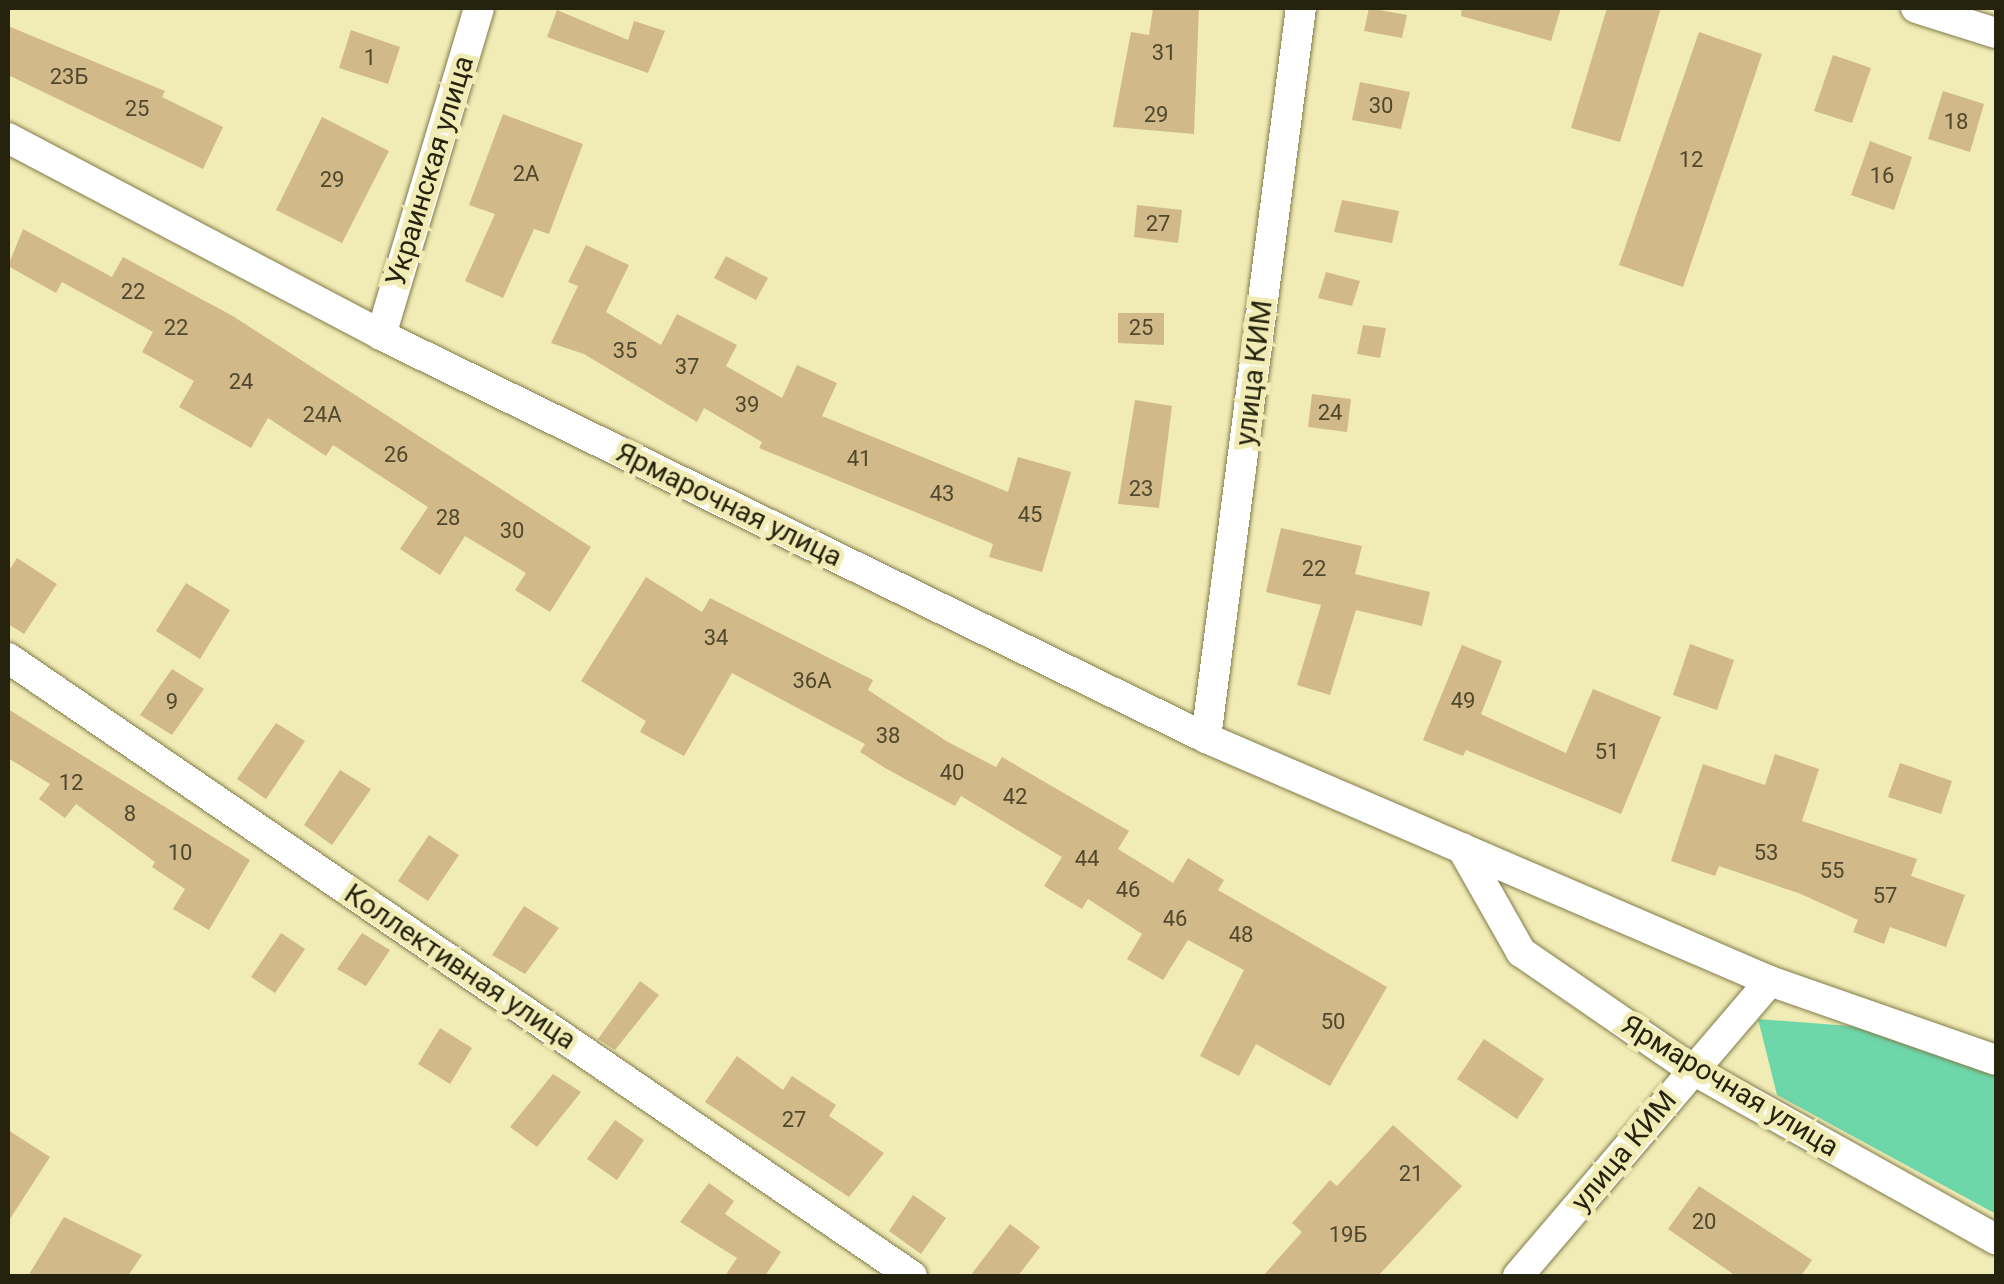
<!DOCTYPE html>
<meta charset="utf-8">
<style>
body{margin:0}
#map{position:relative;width:2004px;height:1284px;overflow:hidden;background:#f1ecb6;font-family:Roboto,sans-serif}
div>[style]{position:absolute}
.green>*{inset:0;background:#6dd7aa}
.building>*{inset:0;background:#d2b989}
.roads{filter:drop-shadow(0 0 2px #817c4a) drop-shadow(0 0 2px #817c4a)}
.street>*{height:30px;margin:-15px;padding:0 15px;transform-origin:15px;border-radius:15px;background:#fff}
span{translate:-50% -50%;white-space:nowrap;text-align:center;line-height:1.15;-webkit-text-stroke:10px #f1ecb6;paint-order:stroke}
.number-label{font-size:22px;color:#50482d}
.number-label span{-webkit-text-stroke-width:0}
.street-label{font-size:28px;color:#25230e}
.frame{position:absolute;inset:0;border:10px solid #25230e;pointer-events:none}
</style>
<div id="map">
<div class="green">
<i style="clip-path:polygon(1758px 1019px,1863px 1027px,1996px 1075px,1996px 1214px,1777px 1095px)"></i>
</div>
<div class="building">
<i style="clip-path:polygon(1153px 8px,1199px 8px,1194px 134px,1113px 127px,1131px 32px,1149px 35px)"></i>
<i style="clip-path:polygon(1369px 8px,1407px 15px,1402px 38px,1364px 31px)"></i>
<i style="clip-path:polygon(1462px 8px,1561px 8px,1551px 41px,1461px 16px)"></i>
<i style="clip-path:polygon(1607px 8px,1661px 8px,1620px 142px,1571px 128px)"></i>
<i style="clip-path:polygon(557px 10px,628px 40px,634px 21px,665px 31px,648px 73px,547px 37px)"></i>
<i style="clip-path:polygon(8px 26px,165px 91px,162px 97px,223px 127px,203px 169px,8px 75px)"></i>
<i style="clip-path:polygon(351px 30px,400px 47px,388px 84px,339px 68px)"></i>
<i style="clip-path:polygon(1699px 32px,1762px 54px,1683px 287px,1619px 265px)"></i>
<i style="clip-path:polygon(1833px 55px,1871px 68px,1852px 123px,1814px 111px)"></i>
<i style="clip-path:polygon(1360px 82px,1410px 92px,1401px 129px,1352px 120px)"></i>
<i style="clip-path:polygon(1943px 91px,1984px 104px,1970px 152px,1928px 139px)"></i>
<i style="clip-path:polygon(503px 114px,583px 144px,549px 234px,534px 229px,503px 298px,465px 281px,495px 214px,469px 205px)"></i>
<i style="clip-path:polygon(322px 117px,389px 151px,342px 243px,276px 210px)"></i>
<i style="clip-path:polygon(1870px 141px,1912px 157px,1894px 210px,1851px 195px)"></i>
<i style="clip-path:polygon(1342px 200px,1399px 211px,1392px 243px,1334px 232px)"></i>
<i style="clip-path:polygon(1137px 205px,1182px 210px,1178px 243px,1134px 237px)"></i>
<i style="clip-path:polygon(23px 229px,112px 277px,123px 257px,231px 315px,591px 547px,550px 612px,515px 590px,526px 573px,465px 536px,440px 575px,400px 549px,428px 507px,333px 445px,326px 456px,268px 418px,251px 448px,179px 407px,194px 381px,142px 352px,153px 332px,62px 282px,56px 293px,8px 266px)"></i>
<i style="clip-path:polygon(586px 245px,629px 265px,606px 312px,661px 345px,677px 314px,737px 345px,726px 366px,782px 398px,797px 365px,837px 383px,822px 416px,1008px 492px,1018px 457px,1071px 472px,1042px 572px,989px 557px,993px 544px,759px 448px,762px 442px,704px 408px,697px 422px,584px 354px,551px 343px,578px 286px,568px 282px)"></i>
<i style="clip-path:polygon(726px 256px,768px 278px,756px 300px,714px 278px)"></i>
<i style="clip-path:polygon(1326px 272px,1360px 281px,1352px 306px,1318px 298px)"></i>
<i style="clip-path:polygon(1118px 313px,1164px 313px,1164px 345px,1118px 343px)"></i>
<i style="clip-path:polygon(1363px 325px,1386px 328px,1380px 358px,1357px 354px)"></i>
<i style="clip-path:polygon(1312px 394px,1351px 399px,1347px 432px,1308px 427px)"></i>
<i style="clip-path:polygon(1135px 400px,1172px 406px,1159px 508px,1118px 504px)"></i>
<i style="clip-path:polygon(1281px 528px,1362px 546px,1355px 574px,1430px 592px,1422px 626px,1356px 610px,1330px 695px,1297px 685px,1321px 605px,1266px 592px)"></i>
<i style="clip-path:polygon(17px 558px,57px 584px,24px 634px,8px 624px,8px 572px)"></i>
<i style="clip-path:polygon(646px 577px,702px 612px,710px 598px,873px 680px,868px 690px,948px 742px,996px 767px,1002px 757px,1129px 831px,1118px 849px,1173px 883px,1188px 858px,1224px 880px,1218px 890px,1387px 987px,1330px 1086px,1256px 1044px,1239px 1076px,1200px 1056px,1244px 970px,1188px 940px,1163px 980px,1127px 959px,1142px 934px,1088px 899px,1082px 909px,1044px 886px,1062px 857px,961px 796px,955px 806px,885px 768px,860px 752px,865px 744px,732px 673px,684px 756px,640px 732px,646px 721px,581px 681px)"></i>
<i style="clip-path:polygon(186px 583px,230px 610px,200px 659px,156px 631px)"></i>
<i style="clip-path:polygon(1690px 644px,1734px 660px,1717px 710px,1673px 695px)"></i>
<i style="clip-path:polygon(1462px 645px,1502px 661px,1481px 714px,1566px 753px,1593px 689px,1661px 717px,1621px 814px,1466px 750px,1463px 756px,1423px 740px)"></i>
<i style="clip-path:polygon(172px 669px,204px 689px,172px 735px,140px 715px)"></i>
<i style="clip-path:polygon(8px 709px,250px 860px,209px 930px,173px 909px,185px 889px,152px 867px,155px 862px,76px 804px,65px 818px,39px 799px,50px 784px,8px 758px)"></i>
<i style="clip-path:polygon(276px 723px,305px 741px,266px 799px,237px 779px)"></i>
<i style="clip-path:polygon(1775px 754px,1819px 769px,1802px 821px,1917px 859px,1911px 876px,1965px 895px,1946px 947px,1890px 927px,1884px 944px,1853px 932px,1858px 920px,1801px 894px,1719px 866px,1715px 876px,1671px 861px,1703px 764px,1765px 785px)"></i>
<i style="clip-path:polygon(1900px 763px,1952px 781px,1941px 814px,1888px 797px)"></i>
<i style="clip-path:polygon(340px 770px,371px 789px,332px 845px,304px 825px)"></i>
<i style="clip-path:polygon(429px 835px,459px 855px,428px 901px,398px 881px)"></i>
<i style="clip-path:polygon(524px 906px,559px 928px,525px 974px,492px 955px)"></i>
<i style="clip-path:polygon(281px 933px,305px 949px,275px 993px,251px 977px)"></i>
<i style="clip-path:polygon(362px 933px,390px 950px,366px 986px,337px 969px)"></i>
<i style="clip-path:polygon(640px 981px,659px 995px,615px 1050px,598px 1039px)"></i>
<i style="clip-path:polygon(440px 1028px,472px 1048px,450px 1084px,418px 1064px)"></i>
<i style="clip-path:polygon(1484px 1039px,1544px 1079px,1517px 1119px,1457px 1079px)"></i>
<i style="clip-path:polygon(737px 1056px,783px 1090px,792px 1076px,836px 1105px,829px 1116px,884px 1153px,849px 1197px,705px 1102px)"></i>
<i style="clip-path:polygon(553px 1074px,581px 1092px,537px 1147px,510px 1127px)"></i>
<i style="clip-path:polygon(615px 1120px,644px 1140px,617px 1180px,587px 1159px)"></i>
<i style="clip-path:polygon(1393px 1125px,1462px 1186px,1378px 1276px,1263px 1276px,1302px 1232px,1292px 1223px,1330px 1180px,1337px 1186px)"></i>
<i style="clip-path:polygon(8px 1130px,50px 1157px,8px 1222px)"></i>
<i style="clip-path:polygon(709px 1183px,734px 1201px,725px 1214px,781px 1252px,765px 1276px,725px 1276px,737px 1258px,680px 1222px)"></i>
<i style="clip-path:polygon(1699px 1186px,1812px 1260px,1801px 1276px,1736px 1276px,1668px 1229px)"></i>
<i style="clip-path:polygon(913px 1195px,946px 1218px,921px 1254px,889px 1231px)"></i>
<i style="clip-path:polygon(64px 1217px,142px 1255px,128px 1276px,28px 1276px)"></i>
<i style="clip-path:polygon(1010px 1224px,1040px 1247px,1018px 1276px,970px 1276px)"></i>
</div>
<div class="roads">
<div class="street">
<i style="left:1916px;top:8px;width:84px;rotate:17.4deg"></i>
<i style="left:8px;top:138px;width:422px;rotate:27.8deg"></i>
<i style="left:381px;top:335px;width:918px;rotate:26.03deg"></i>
<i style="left:1206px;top:738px;width:614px;rotate:23.31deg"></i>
<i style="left:1770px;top:981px;width:239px;rotate:19.3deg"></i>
<i style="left:381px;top:335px;width:341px;rotate:-73.3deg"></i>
<i style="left:8px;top:658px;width:1095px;rotate:34.36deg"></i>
<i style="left:1206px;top:738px;width:736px;rotate:-82.59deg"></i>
<i style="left:1462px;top:848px;width:120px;rotate:60.4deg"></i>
<i style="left:1521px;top:952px;width:209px;rotate:34.5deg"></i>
<i style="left:1693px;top:1070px;width:347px;rotate:29.2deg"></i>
<i style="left:1518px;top:1276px;width:388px;rotate:-49.5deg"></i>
</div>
</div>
<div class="number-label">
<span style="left:1164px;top:53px">31</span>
<span style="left:370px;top:58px">1</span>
<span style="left:69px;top:77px">23Б</span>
<span style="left:1381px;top:106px">30</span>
<span style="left:137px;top:109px">25</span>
<span style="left:1156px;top:115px">29</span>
<span style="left:1956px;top:122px">18</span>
<span style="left:1691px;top:160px">12</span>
<span style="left:526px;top:174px">2А</span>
<span style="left:1882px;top:176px">16</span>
<span style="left:332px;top:180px">29</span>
<span style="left:1158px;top:224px">27</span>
<span style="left:133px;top:292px">22</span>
<span style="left:176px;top:328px">22</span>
<span style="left:1141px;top:328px">25</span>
<span style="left:625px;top:351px">35</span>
<span style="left:687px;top:367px">37</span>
<span style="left:241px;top:382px">24</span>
<span style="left:747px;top:405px">39</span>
<span style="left:1330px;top:413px">24</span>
<span style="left:322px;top:415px">24А</span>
<span style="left:396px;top:455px">26</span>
<span style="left:859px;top:459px">41</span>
<span style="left:1141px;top:489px">23</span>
<span style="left:942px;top:494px">43</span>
<span style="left:1030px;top:515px">45</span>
<span style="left:448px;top:518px">28</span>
<span style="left:512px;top:531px">30</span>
<span style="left:1314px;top:569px">22</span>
<span style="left:716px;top:638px">34</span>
<span style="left:812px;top:681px">36А</span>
<span style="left:1463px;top:701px">49</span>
<span style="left:172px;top:702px">9</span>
<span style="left:888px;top:736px">38</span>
<span style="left:1607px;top:752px">51</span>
<span style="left:952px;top:773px">40</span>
<span style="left:71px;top:783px">12</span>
<span style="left:1015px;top:797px">42</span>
<span style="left:130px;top:814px">8</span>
<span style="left:180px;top:853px">10</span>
<span style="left:1766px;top:853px">53</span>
<span style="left:1087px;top:859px">44</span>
<span style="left:1832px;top:871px">55</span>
<span style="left:1128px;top:890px">46</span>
<span style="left:1885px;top:896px">57</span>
<span style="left:1175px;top:919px">46</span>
<span style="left:1241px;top:935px">48</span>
<span style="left:1333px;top:1022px">50</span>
<span style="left:794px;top:1120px">27</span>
<span style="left:1411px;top:1174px">21</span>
<span style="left:1704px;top:1222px">20</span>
<span style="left:1348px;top:1235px">19Б</span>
</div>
<div class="street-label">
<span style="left:430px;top:171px;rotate:-73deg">Украинская улица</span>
<span style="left:1254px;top:373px;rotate:-83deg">улица КИМ</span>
<span style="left:729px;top:505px;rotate:26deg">Ярмарочная улица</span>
<span style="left:460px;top:967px;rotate:34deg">Коллективная улица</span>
<span style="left:1730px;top:1086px;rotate:31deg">Ярмарочная улица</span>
<span style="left:1624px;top:1151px;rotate:-50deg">улица КИМ</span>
</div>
<div class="frame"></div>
</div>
